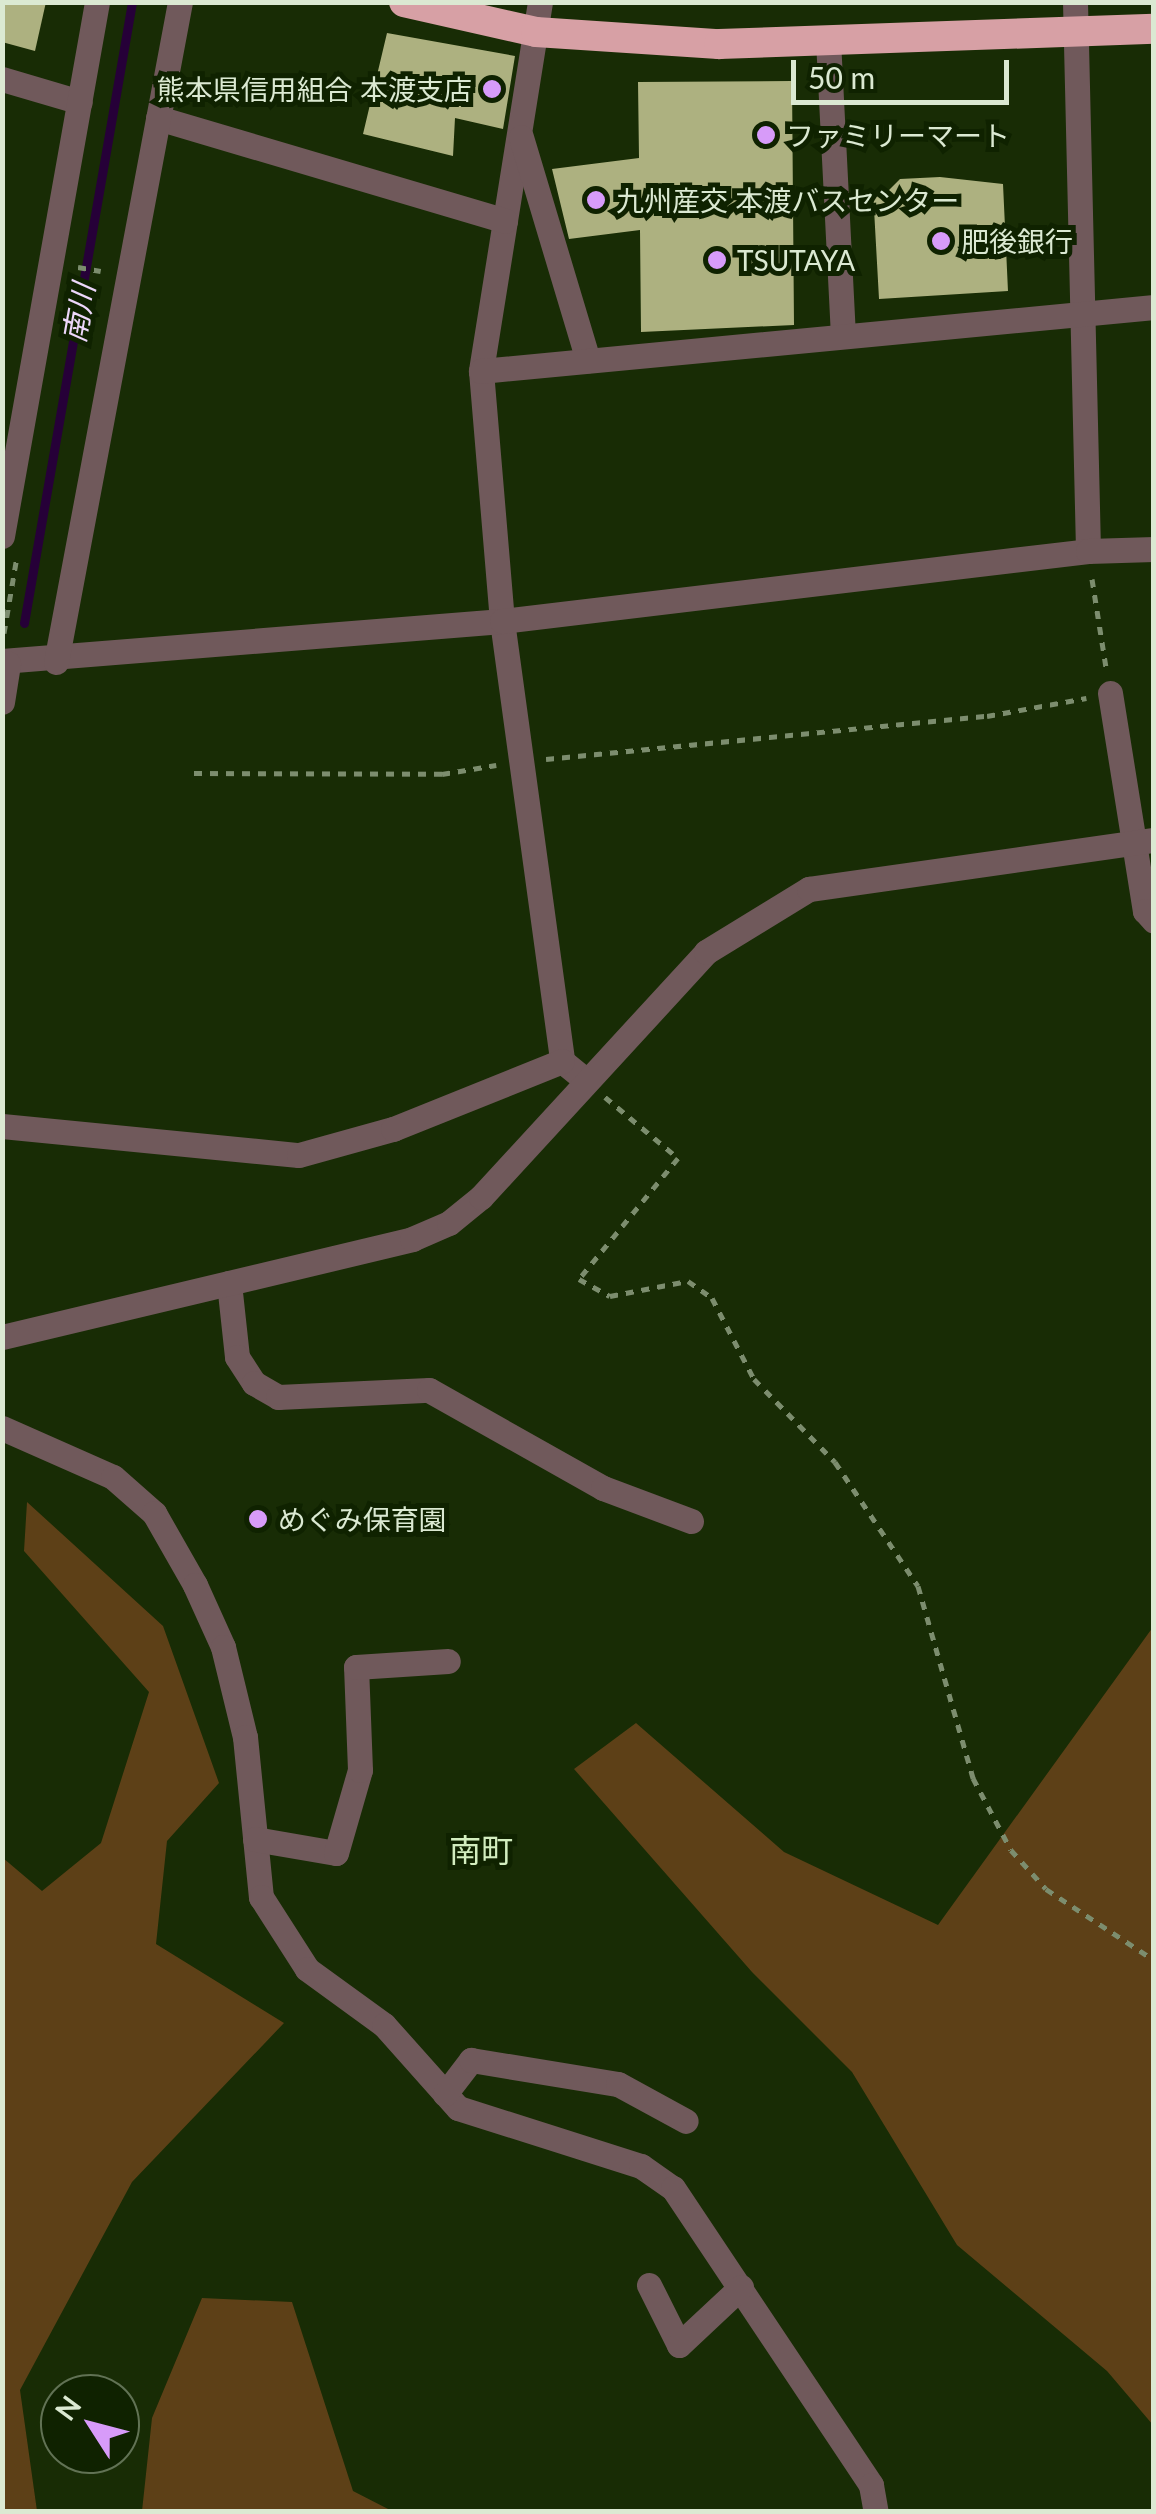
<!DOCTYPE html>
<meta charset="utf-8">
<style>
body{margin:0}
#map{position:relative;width:1156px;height:2514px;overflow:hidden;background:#182c05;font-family:Lato,"Noto Sans JP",sans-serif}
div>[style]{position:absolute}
.green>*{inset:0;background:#5d4017}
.stream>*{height:9px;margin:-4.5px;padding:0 4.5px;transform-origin:4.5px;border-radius:4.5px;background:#260038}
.building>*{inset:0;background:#adb180}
.path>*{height:5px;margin-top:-2.5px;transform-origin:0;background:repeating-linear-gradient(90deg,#7c8d6e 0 8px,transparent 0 16px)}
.minor>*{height:25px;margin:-12.5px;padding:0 12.5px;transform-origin:12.5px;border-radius:12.5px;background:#70595b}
.highway>*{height:30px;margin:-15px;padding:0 15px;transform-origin:15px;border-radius:15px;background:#d7a0a5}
.dots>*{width:28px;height:28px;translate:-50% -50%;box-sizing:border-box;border:5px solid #0f2200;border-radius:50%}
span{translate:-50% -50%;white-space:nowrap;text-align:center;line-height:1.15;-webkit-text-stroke:10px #0f2200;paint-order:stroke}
.poi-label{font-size:28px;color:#dbe9d2}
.right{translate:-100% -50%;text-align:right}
.left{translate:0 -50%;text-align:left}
.water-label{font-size:30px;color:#edd7fb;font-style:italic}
.quarter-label{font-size:32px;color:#d2edbf}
.frame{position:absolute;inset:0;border:5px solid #dbe9d2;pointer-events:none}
.north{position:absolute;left:40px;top:2374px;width:100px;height:100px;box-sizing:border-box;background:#0f2200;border:2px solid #617254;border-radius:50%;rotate:306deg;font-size:28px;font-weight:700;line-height:40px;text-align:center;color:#dbe9d2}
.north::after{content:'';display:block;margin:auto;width:35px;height:45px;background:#d79bf9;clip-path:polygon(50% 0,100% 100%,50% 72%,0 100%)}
.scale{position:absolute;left:791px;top:60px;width:218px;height:45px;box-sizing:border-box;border:5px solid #dbe9d2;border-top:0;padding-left:12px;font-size:30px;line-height:35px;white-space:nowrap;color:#dbe9d2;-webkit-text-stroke:8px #0f2200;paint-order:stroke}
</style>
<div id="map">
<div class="green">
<i style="clip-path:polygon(27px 1502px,163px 1626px,219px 1783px,167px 1841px,156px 1944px,284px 2023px,132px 2182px,20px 2390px,37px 2511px,3px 2512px,3px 1858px,42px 1891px,101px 1843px,149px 1692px,24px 1551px)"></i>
<i style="clip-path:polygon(1153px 1627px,1153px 2425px,1107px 2371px,957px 2245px,852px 2072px,752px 1972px,574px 1769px,636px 1723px,784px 1852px,938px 1925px)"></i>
<i style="clip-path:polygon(202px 2298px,292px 2302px,353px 2491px,392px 2511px,142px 2511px,152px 2418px)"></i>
</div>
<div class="stream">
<i style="left:24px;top:623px;width:630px;rotate:-80.13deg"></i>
</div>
<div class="building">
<i style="clip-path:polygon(2px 2px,46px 2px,35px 51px,2px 42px)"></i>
<i style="clip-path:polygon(387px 33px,515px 56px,503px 129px,455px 118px,453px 156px,363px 134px)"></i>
<i style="clip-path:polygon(792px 81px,794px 325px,641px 332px,640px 230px,569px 239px,552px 169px,639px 158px,638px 82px)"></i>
<i style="clip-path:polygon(940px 177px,1003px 184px,1008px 291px,879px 299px,873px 191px,889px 190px,900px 179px)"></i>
</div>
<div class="path">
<i style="left:78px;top:267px;width:23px;rotate:10deg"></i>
<i style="left:1092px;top:579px;width:89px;rotate:81deg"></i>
<i style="left:4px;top:633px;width:78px;rotate:-80.4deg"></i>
<i style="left:546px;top:759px;width:443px;rotate:-5.6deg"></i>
<i style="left:987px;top:716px;width:101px;rotate:-10.3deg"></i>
<i style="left:194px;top:773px;width:248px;rotate:0.2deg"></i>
<i style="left:442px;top:774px;width:55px;rotate:-9.5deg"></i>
<i style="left:605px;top:1097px;width:95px;rotate:39.9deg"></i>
<i style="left:678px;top:1158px;width:156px;rotate:129.3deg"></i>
<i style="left:579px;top:1279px;width:35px;rotate:29deg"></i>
<i style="left:610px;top:1296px;width:79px;rotate:-10.9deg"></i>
<i style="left:688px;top:1281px;width:29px;rotate:35deg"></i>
<i style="left:712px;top:1298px;width:91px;rotate:62.6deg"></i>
<i style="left:754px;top:1379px;width:116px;rotate:45.7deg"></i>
<i style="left:835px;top:1462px;width:149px;rotate:56.2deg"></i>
<i style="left:918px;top:1586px;width:200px;rotate:74deg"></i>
<i style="left:973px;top:1778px;width:81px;rotate:62.2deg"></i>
<i style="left:1011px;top:1850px;width:52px;rotate:48.1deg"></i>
<i style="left:1046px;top:1889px;width:129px;rotate:33.3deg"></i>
</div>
<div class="minor">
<i style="left:540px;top:2px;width:374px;rotate:99.1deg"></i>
<i style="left:481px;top:371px;width:251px;rotate:85.2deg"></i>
<i style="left:502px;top:621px;width:444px;rotate:82.2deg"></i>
<i style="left:562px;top:1061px;width:28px;rotate:39deg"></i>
<i style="left:1075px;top:2px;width:549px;rotate:88.64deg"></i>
<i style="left:828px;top:40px;width:296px;rotate:87.1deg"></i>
<i style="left:2px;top:79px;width:81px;rotate:16.4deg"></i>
<i style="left:158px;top:118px;width:362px;rotate:16.5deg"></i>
<i style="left:521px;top:137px;width:233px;rotate:73.3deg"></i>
<i style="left:481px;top:371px;width:676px;rotate:-5.43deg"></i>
<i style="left:2px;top:536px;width:542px;rotate:-79.91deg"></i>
<i style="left:2px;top:661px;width:502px;rotate:-4.57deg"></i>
<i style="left:502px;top:621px;width:590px;rotate:-6.81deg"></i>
<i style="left:1088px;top:551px;width:66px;rotate:-1.7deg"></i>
<i style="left:56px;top:662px;width:672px;rotate:-79.36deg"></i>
<i style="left:1110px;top:693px;width:221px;rotate:80.9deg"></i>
<i style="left:1145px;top:911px;width:13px;rotate:48deg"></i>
<i style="left:2px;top:702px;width:39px;rotate:-81deg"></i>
<i style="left:2px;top:1126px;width:298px;rotate:5.6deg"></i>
<i style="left:299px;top:1155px;width:98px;rotate:-15.5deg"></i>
<i style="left:393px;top:1129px;width:182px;rotate:-21.9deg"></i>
<i style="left:229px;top:1283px;width:74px;rotate:83.8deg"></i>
<i style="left:237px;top:1357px;width:31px;rotate:57deg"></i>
<i style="left:254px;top:1383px;width:28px;rotate:30deg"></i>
<i style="left:278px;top:1397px;width:151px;rotate:-2.7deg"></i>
<i style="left:429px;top:1390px;width:200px;rotate:29.4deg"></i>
<i style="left:603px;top:1488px;width:94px;rotate:20.6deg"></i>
<i style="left:2px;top:1337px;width:422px;rotate:-13.4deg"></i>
<i style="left:412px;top:1239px;width:40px;rotate:-23.4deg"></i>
<i style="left:449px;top:1223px;width:41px;rotate:-39.1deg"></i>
<i style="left:481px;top:1197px;width:333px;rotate:-47.4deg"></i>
<i style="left:706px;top:952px;width:121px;rotate:-31.5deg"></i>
<i style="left:809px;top:889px;width:348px;rotate:-8.1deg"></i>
<i style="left:2px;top:1428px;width:121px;rotate:23.8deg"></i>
<i style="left:113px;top:1477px;width:55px;rotate:41.3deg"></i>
<i style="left:154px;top:1513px;width:83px;rotate:60.3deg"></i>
<i style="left:195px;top:1585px;width:68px;rotate:65.7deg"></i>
<i style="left:223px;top:1647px;width:93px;rotate:76.3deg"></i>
<i style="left:245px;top:1737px;width:161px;rotate:84.3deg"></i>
<i style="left:261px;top:1897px;width:85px;rotate:57.4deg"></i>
<i style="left:307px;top:1969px;width:95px;rotate:36deg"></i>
<i style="left:384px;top:2025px;width:111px;rotate:48.3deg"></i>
<i style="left:458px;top:2108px;width:192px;rotate:17.6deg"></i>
<i style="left:641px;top:2166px;width:39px;rotate:35deg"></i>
<i style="left:673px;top:2188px;width:357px;rotate:56.3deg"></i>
<i style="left:871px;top:2485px;width:27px;rotate:80deg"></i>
<i style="left:255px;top:1839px;width:82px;rotate:9.8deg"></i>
<i style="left:336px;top:1853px;width:86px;rotate:-73.9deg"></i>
<i style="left:360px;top:1770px;width:103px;rotate:-92.2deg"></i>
<i style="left:356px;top:1667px;width:92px;rotate:-3.7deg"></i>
<i style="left:445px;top:2094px;width:43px;rotate:-52.6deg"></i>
<i style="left:471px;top:2060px;width:149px;rotate:9.3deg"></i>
<i style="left:618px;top:2084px;width:77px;rotate:28.6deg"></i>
<i style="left:649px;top:2285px;width:67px;rotate:63.4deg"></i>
<i style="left:679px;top:2345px;width:85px;rotate:-43.1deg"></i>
</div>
<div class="highway">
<i style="left:404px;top:2px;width:135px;rotate:12.8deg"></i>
<i style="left:536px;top:32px;width:183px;rotate:3.8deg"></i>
<i style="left:719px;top:44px;width:435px;rotate:-2deg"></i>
</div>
<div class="dots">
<i style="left:492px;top:89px;background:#d79bf9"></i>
<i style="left:766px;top:135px;background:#d79bf9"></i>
<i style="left:596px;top:200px;background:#d79bf9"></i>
<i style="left:941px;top:241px;background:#d79bf9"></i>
<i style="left:717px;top:260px;background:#d79bf9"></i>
<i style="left:258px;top:1519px;background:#d79bf9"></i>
</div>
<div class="poi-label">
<span class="right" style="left:472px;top:89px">熊本県信用組合 本渡支店</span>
<span class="left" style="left:786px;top:135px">ファミリーマート</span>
<span class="left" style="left:616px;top:200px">九州産交 本渡バスセンター</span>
<span class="left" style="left:961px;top:241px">肥後銀行</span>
<span class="left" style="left:737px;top:260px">TSUTAYA</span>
<span class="left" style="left:278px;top:1519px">めぐみ保育園</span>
</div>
<div class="water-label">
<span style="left:78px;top:313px;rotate:-80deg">南川</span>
</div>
<div class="quarter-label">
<span style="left:481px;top:1850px">南町</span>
</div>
<div class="frame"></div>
<div class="north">N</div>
<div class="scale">50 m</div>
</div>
